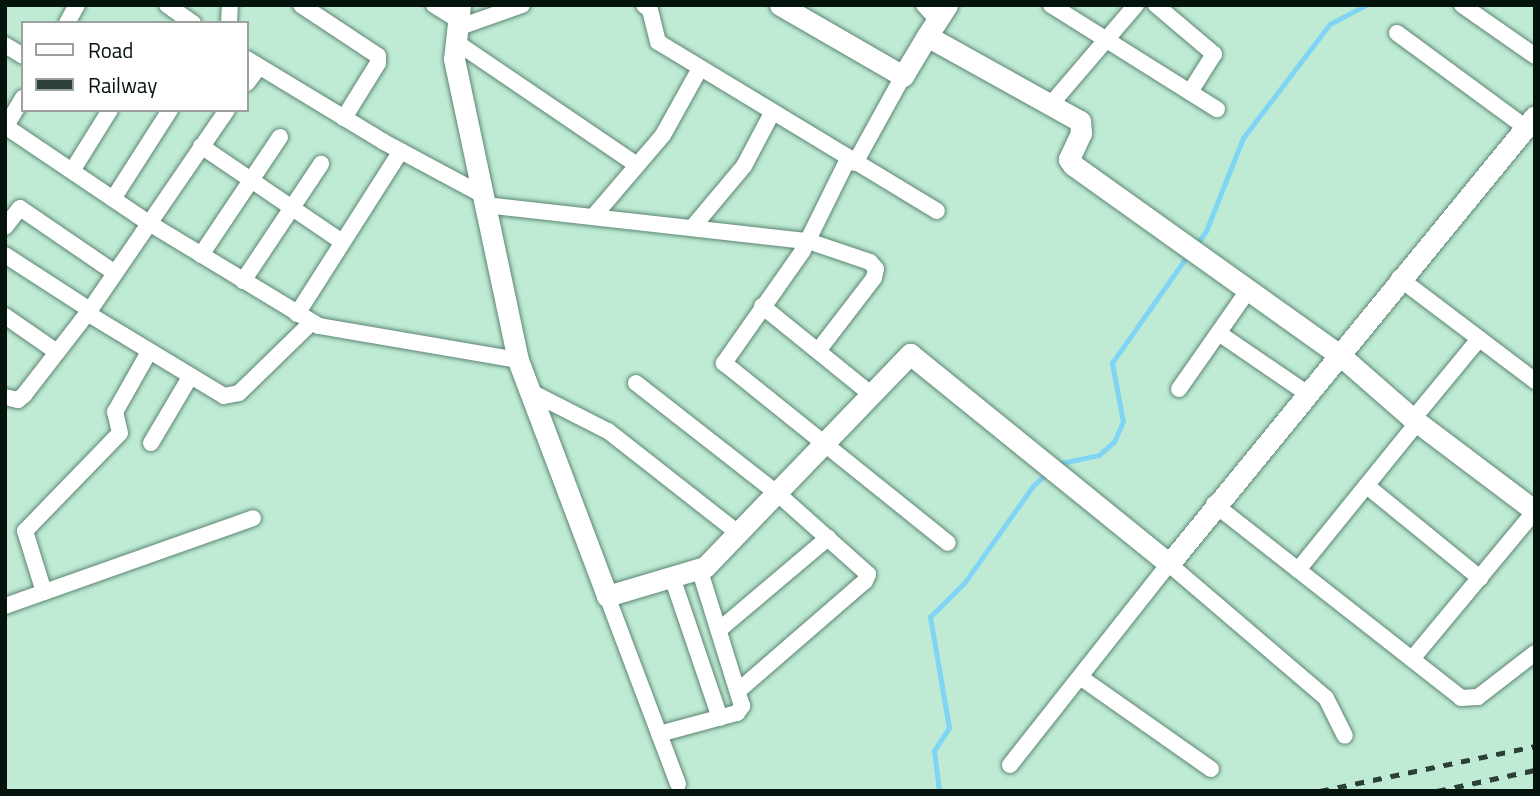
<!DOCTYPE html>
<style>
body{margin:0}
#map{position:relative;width:1540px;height:796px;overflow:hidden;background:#bfebd5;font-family:"Titillium Web",sans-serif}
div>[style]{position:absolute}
.stream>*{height:4.5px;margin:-2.25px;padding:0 2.25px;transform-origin:2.25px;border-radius:2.25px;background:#80d5f4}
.roads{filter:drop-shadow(0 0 2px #5c8572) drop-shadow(0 0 2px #5c8572)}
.street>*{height:16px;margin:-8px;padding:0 8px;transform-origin:8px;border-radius:8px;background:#fff}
.secondary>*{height:21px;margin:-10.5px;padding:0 10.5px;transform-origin:10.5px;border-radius:10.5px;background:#fff}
.rail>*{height:4.5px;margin-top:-2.25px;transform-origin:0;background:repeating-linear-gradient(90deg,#2b4036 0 9px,transparent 0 18px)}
span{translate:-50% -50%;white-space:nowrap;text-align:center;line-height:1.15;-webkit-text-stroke:6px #fff;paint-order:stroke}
.frame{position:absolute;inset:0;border:7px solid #04130c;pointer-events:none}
.legend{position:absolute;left:21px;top:21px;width:228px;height:91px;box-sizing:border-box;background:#fff;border:2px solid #9ba19e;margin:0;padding:9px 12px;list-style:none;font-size:21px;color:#04130c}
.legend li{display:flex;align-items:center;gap:14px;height:35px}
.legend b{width:35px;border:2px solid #9ba19e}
</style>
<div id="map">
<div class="stream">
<i style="left:1196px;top:245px;width:17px;rotate:-54deg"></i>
<i style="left:1206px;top:231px;width:100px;rotate:-68.3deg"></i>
<i style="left:1243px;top:138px;width:143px;rotate:-52.7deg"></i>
<i style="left:1330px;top:24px;width:41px;rotate:-27.8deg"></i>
<i style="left:1057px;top:464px;width:43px;rotate:-12.1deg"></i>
<i style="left:1099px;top:455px;width:20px;rotate:-41deg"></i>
<i style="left:1114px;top:442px;width:22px;rotate:-66deg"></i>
<i style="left:1123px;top:422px;width:60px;rotate:-100.6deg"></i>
<i style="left:1112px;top:363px;width:132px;rotate:-54.9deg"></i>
<i style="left:939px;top:791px;width:40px;rotate:-97.1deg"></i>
<i style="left:934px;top:751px;width:27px;rotate:-57deg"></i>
<i style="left:949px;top:728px;width:113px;rotate:-99.7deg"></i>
<i style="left:930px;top:617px;width:49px;rotate:-45deg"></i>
<i style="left:965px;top:582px;width:118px;rotate:-54.7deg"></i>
<i style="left:1033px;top:486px;width:21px;rotate:-43deg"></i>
</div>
<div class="roads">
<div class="street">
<i style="left:167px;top:5px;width:32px;rotate:35deg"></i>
<i style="left:301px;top:5px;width:92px;rotate:33.5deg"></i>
<i style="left:378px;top:56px;width:7px;rotate:90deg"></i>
<i style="left:378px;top:63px;width:65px;rotate:121.7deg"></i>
<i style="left:434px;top:5px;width:28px;rotate:32deg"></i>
<i style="left:644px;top:5px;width:8px;rotate:40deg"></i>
<i style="left:650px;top:10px;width:33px;rotate:76deg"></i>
<i style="left:658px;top:42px;width:326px;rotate:31.2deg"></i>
<i style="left:924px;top:5px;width:21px;rotate:47deg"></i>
<i style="left:1051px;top:5px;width:196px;rotate:32.1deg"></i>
<i style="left:1156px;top:5px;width:76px;rotate:40.2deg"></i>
<i style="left:1214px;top:54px;width:45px;rotate:122.3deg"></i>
<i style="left:1462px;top:5px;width:89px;rotate:34.9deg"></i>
<i style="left:67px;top:23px;width:21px;rotate:-61deg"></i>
<i style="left:229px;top:23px;width:18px;rotate:-87deg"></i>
<i style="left:457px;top:28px;width:69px;rotate:-19.5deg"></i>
<i style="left:1397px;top:33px;width:159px;rotate:36.3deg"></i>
<i style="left:456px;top:42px;width:219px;rotate:34.2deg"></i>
<i style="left:5px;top:45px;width:21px;rotate:31deg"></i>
<i style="left:247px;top:59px;width:160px;rotate:31.2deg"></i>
<i style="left:384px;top:142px;width:112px;rotate:28.2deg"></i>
<i style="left:247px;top:83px;width:20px;rotate:-53deg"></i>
<i style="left:1052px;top:103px;width:129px;rotate:-49.4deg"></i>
<i style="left:5px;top:126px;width:174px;rotate:34deg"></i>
<i style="left:149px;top:223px;width:199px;rotate:31.2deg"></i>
<i style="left:319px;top:326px;width:202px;rotate:9.7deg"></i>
<i style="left:6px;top:126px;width:33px;rotate:-59deg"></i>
<i style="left:201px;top:146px;width:169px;rotate:34.2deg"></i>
<i style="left:848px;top:159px;width:104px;rotate:116.3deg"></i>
<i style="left:802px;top:252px;width:136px;rotate:125.1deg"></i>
<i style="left:724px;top:363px;width:287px;rotate:38.8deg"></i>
<i style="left:855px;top:163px;width:99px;rotate:-61.1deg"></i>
<i style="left:72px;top:171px;width:72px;rotate:-58.1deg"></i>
<i style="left:113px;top:199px;width:106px;rotate:-57.4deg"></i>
<i style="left:485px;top:205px;width:325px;rotate:6.4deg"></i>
<i style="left:808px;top:241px;width:65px;rotate:18.7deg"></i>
<i style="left:870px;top:262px;width:9px;rotate:49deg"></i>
<i style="left:876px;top:269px;width:9px;rotate:103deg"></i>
<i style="left:874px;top:278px;width:92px;rotate:127.5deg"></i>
<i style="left:593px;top:217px;width:108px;rotate:-49.5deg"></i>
<i style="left:663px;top:135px;width:74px;rotate:-61deg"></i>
<i style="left:5px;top:227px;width:24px;rotate:-52deg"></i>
<i style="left:20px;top:208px;width:115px;rotate:34.4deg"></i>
<i style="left:692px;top:228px;width:81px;rotate:-50deg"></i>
<i style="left:744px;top:166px;width:60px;rotate:-62.2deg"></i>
<i style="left:5px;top:255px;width:101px;rotate:32.9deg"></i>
<i style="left:201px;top:255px;width:142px;rotate:-56.2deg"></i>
<i style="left:1399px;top:278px;width:171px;rotate:37.1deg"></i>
<i style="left:243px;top:281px;width:141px;rotate:-56.3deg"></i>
<i style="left:762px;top:306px;width:141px;rotate:39deg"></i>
<i style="left:87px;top:313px;width:160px;rotate:31.2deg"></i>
<i style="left:224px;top:396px;width:15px;rotate:-11deg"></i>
<i style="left:239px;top:393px;width:100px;rotate:-44.2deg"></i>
<i style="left:297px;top:314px;width:193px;rotate:-57.5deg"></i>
<i style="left:5px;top:316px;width:63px;rotate:34.7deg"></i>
<i style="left:1220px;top:334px;width:107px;rotate:34.3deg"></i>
<i style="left:636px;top:383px;width:179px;rotate:38deg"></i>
<i style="left:777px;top:493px;width:122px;rotate:41.7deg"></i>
<i style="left:868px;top:574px;width:8px;rotate:113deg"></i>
<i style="left:865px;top:581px;width:168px;rotate:139.1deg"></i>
<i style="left:1179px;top:389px;width:122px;rotate:-55deg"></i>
<i style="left:529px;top:391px;width:89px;rotate:26.9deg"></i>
<i style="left:608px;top:431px;width:165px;rotate:38.1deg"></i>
<i style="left:5px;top:397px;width:13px;rotate:13deg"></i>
<i style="left:18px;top:400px;width:8px;rotate:-40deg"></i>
<i style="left:24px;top:395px;width:108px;rotate:-52.2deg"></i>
<i style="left:90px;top:310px;width:242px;rotate:-55.6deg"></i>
<i style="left:1413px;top:419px;width:104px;rotate:-50.5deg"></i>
<i style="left:151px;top:443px;width:77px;rotate:-59.4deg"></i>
<i style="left:1367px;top:486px;width:146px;rotate:39.2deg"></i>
<i style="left:1214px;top:504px;width:314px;rotate:38.1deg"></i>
<i style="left:1461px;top:698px;width:17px;rotate:-3deg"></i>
<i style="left:1478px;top:697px;width:72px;rotate:-37.7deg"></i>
<i style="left:1298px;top:570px;width:191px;rotate:-51deg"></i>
<i style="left:672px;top:577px;width:149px;rotate:71.2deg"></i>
<i style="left:44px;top:592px;width:64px;rotate:-107.3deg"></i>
<i style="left:25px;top:531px;width:136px;rotate:-45.9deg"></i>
<i style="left:120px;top:433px;width:22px;rotate:-103deg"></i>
<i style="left:115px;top:412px;width:69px;rotate:-60.5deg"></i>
<i style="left:607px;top:596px;width:201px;rotate:69.3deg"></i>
<i style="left:5px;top:606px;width:263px;rotate:-19.5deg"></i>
<i style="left:719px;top:630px;width:143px;rotate:-40.2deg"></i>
<i style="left:1412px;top:659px;width:192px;rotate:-50.3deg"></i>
<i style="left:1080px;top:677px;width:160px;rotate:35.1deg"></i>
<i style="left:659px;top:734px;width:81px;rotate:-15.1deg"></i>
<i style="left:737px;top:713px;width:9px;rotate:-54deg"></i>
<i style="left:742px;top:706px;width:145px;rotate:-107.3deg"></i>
<i style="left:1010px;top:765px;width:256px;rotate:-51.7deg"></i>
<i style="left:1169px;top:564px;width:206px;rotate:40.5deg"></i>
<i style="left:1326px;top:698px;width:42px;rotate:63.4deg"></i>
</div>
<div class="secondary">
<i style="left:460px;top:5px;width:54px;rotate:96.3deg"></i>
<i style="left:454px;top:59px;width:308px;rotate:78deg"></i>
<i style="left:518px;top:360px;width:252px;rotate:69.3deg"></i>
<i style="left:607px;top:596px;width:102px;rotate:-16.5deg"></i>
<i style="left:705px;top:567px;width:296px;rotate:-46.1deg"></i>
<i style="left:910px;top:354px;width:333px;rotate:39deg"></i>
<i style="left:1169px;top:564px;width:578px;rotate:-50.75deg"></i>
<i style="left:780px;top:5px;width:142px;rotate:30deg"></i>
<i style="left:903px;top:76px;width:47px;rotate:-59deg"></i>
<i style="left:927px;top:36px;width:175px;rotate:29.1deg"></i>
<i style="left:1080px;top:121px;width:12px;rotate:85deg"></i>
<i style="left:1081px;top:133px;width:29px;rotate:115deg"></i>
<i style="left:1069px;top:159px;width:7px;rotate:56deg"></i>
<i style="left:1073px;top:165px;width:329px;rotate:35.5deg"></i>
<i style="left:1341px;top:356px;width:96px;rotate:41.2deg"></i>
<i style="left:1413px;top:419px;width:153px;rotate:37deg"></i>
<i style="left:927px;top:36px;width:37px;rotate:-57deg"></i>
</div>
</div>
<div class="rail">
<i style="left:1320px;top:791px;width:220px;rotate:-11.8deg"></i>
<i style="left:1437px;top:791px;width:100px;rotate:-12.1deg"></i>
</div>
<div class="frame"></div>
<ul class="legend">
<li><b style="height:9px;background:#fff"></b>Road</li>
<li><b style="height:9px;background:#2b4036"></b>Railway</li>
</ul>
</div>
